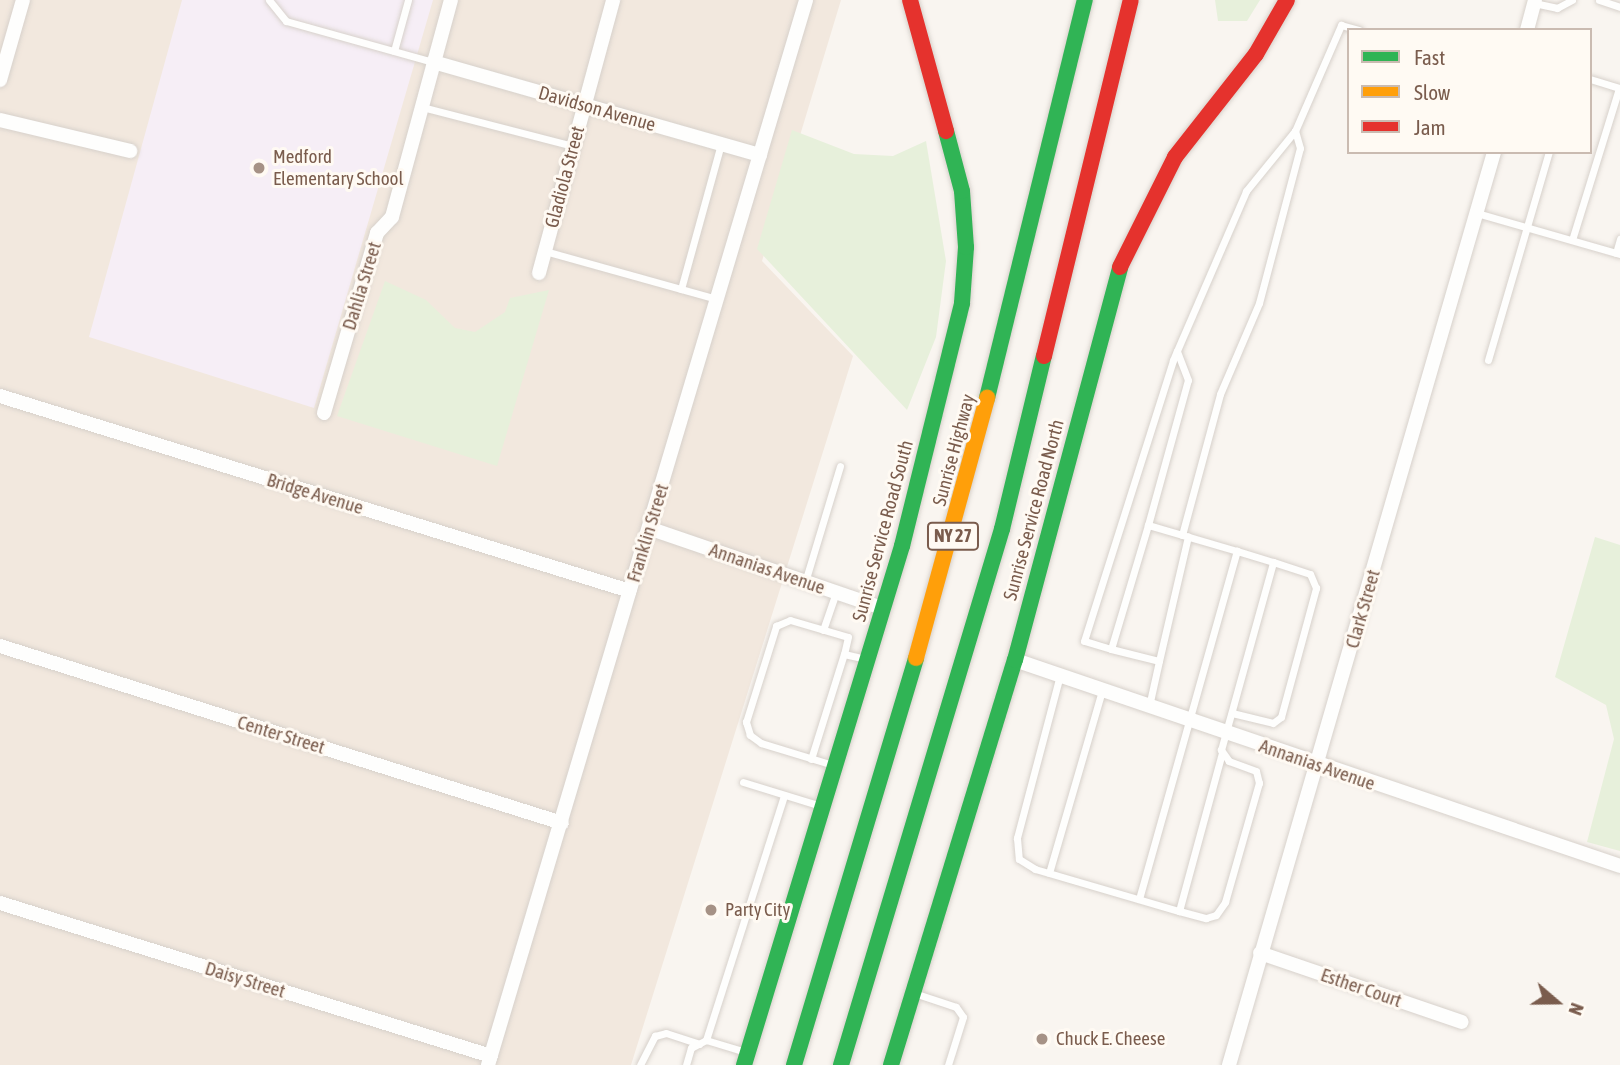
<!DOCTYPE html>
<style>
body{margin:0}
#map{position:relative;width:1620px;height:1065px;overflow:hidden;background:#f9f5f0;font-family:"Asap Condensed",sans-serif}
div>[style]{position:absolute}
.residential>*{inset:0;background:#f2e8de}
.education>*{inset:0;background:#f6eef6}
.green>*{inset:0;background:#e7f0db}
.roads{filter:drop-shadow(0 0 2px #d7d1cb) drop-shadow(0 0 2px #d7d1cb)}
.lane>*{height:7px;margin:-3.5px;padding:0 3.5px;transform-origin:3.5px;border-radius:3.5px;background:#fefefd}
.street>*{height:14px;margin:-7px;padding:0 7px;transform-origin:7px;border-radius:7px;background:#fefefd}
.fast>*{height:16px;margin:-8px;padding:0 8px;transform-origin:8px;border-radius:8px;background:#30b455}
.slow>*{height:16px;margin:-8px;padding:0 8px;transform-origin:8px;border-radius:8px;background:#ff9f0a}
.jam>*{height:16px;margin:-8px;padding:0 8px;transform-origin:8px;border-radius:8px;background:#e5322d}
.dots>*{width:19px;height:19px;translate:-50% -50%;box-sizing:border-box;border:4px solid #fffaf3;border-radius:50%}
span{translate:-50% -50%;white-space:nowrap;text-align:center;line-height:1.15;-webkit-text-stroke:6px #fffaf3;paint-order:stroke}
.shield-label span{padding:2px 5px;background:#fffaf3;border:2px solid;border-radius:5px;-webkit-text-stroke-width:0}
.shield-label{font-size:18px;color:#7a5c4d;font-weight:700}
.street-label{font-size:19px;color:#7a5c4d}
.poi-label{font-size:19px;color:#7a5c4d}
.left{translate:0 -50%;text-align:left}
.legend{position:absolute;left:1347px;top:28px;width:245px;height:126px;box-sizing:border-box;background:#fffaf3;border:2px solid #cabbb1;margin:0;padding:9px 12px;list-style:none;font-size:21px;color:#7a5c4d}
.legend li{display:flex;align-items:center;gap:14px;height:35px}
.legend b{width:35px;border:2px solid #cabbb1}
.north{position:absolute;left:1522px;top:967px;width:70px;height:70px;-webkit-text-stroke:5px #fffaf3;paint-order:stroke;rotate:110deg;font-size:19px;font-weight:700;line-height:28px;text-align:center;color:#7a5c4d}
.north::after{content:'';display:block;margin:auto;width:24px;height:32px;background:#7a5c4d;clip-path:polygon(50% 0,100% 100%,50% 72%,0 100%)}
</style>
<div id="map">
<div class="residential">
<i style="clip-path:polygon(0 0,841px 0,762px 261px,853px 356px,631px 1065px,0 1065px)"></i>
</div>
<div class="education">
<i style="clip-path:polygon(182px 0,433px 0,314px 408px,89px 337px)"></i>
</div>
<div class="green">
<i style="clip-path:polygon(1215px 0,1260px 0,1247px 21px,1218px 21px)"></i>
<i style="clip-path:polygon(792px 130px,854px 154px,893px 156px,926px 141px,946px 261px,936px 337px,907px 410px,757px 249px)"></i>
<i style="clip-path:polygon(385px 281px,426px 300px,455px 328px,475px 332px,505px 312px,510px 298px,549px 290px,497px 466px,337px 416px)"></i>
<i style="clip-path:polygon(1595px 537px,1620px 545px,1620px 851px,1587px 842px,1614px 739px,1606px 705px,1555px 677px)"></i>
</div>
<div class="roads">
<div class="lane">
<i style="left:269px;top:0;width:27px;rotate:51deg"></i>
<i style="left:286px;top:21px;width:153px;rotate:15.6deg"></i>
<i style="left:1599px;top:0;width:22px;rotate:18deg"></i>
<i style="left:1534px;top:3px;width:24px;rotate:12deg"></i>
<i style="left:1557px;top:8px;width:17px;rotate:-28deg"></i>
<i style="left:394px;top:51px;width:53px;rotate:-74.6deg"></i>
<i style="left:1590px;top:79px;width:31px;rotate:17deg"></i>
<i style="left:422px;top:107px;width:156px;rotate:14.5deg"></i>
<i style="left:1477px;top:213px;width:149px;rotate:16deg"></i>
<i style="left:1572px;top:240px;width:159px;rotate:-72.8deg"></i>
<i style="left:545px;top:251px;width:179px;rotate:15.6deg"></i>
<i style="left:1616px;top:253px;width:15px;rotate:-74deg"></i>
<i style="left:681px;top:289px;width:150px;rotate:-74.6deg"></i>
<i style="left:1488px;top:360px;width:217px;rotate:-73.7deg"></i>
<i style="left:1148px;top:525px;width:150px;rotate:-74.6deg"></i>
<i style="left:1188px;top:380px;width:31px;rotate:-111deg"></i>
<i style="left:1182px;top:535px;width:146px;rotate:-74.9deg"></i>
<i style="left:1220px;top:394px;width:99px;rotate:-66.8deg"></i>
<i style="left:1259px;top:303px;width:160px;rotate:-75.2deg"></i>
<i style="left:1300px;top:148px;width:18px;rotate:-106deg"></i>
<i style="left:805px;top:582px;width:121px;rotate:-73.2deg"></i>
<i style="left:823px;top:630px;width:39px;rotate:-71deg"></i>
<i style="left:1111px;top:649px;width:28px;rotate:-163deg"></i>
<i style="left:1084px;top:641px;width:295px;rotate:-72.4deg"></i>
<i style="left:1173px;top:360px;width:184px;rotate:-66.6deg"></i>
<i style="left:1246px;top:191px;width:77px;rotate:-50.8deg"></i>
<i style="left:1295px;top:131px;width:116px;rotate:-66.5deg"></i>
<i style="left:1341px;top:25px;width:19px;rotate:16deg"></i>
<i style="left:1159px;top:661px;width:128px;rotate:-76.9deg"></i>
<i style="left:1060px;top:675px;width:169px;rotate:104.8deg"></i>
<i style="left:1017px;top:838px;width:21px;rotate:85deg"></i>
<i style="left:1019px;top:859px;width:19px;rotate:32deg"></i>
<i style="left:1035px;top:869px;width:150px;rotate:16.3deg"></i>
<i style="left:1179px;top:911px;width:28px;rotate:15deg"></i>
<i style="left:1206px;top:918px;width:10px;rotate:-17deg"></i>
<i style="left:1216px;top:915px;width:16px;rotate:-55deg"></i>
<i style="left:1225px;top:902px;width:124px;rotate:-74.1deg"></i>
<i style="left:1259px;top:783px;width:12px;rotate:-104deg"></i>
<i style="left:1256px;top:771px;width:29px;rotate:-160deg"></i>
<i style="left:1229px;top:761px;width:14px;rotate:-126deg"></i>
<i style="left:1221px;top:750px;width:195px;rotate:-74.5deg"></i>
<i style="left:1273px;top:562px;width:38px;rotate:-163deg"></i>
<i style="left:1232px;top:713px;width:42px;rotate:13.7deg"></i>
<i style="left:1273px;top:723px;width:10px;rotate:-37deg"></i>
<i style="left:1281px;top:717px;width:134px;rotate:-74.8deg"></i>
<i style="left:1316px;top:588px;width:15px;rotate:-113deg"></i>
<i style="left:1310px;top:574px;width:39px;rotate:-162deg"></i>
<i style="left:811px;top:759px;width:110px;rotate:-72.6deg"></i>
<i style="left:844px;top:654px;width:22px;rotate:13deg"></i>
<i style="left:833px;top:765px;width:75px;rotate:-163deg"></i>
<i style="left:761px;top:743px;width:14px;rotate:-144deg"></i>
<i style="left:750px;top:735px;width:14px;rotate:-107deg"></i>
<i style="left:746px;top:722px;width:101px;rotate:-72.6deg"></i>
<i style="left:776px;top:626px;width:15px;rotate:-23deg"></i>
<i style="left:790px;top:620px;width:60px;rotate:16.3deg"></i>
<i style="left:848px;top:637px;width:17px;rotate:103deg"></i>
<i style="left:743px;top:782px;width:82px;rotate:17.1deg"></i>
<i style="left:1049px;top:873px;width:190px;rotate:-73.8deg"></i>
<i style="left:1139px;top:899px;width:362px;rotate:-74.3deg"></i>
<i style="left:1237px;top:551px;width:93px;rotate:-163.7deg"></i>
<i style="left:1148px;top:525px;width:129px;rotate:106.6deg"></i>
<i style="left:1111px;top:649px;width:49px;rotate:14deg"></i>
<i style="left:1159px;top:661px;width:46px;rotate:102.5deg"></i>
<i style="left:1179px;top:911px;width:164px;rotate:-74.8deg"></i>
<i style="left:914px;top:993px;width:44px;rotate:18.4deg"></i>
<i style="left:956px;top:1007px;width:12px;rotate:55deg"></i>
<i style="left:963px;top:1017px;width:50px;rotate:107.4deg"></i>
<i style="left:706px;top:1040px;width:257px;rotate:-72.3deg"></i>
<i style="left:640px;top:1065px;width:33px;rotate:-63deg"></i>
<i style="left:655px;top:1036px;width:11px;rotate:-15deg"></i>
<i style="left:666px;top:1033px;width:35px;rotate:18deg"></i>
<i style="left:686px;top:1065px;width:18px;rotate:-74deg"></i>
<i style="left:691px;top:1048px;width:17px;rotate:-28deg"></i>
<i style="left:706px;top:1040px;width:42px;rotate:16.7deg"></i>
</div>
<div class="street">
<i style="left:1527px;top:30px;width:31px;rotate:-75deg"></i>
<i style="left:433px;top:62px;width:340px;rotate:15.9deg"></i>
<i style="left:0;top:80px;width:83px;rotate:-74deg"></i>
<i style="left:0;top:120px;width:134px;rotate:13.4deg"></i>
<i style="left:539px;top:273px;width:283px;rotate:-74.8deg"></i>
<i style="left:0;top:396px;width:659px;rotate:17.2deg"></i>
<i style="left:324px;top:413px;width:188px;rotate:-73.6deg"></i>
<i style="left:377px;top:233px;width:22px;rotate:-47deg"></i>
<i style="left:392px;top:217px;width:225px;rotate:-74.8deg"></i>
<i style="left:651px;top:529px;width:246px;rotate:18.9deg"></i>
<i style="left:0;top:646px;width:589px;rotate:17.48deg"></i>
<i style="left:1015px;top:660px;width:639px;rotate:18.8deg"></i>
<i style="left:0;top:903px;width:514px;rotate:17.31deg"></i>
<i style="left:1260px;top:953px;width:213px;rotate:18.9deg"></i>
<i style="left:488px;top:1065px;width:1111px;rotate:-73.37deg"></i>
<i style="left:1229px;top:1065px;width:951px;rotate:-73.81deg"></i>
</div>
<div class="fast">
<i style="left:987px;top:398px;width:410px;rotate:-76.2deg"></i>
<i style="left:744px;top:1065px;width:543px;rotate:-73.07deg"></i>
<i style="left:902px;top:546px;width:250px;rotate:-76.1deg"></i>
<i style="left:962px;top:303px;width:56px;rotate:-85.9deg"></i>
<i style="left:966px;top:247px;width:56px;rotate:-94.1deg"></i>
<i style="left:962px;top:191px;width:62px;rotate:-104.9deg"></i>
<i style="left:794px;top:1065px;width:425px;rotate:-73.3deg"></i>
<i style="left:841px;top:1065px;width:560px;rotate:-73.28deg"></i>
<i style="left:1002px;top:529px;width:178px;rotate:-76.4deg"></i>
<i style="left:891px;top:1065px;width:424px;rotate:-73deg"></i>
<i style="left:1015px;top:660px;width:407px;rotate:-75deg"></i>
</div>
<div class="slow">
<i style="left:916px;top:658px;width:270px;rotate:-74.7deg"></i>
</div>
<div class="jam">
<i style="left:910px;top:0;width:136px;rotate:74.6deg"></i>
<i style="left:1120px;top:267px;width:123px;rotate:-63.4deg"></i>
<i style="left:1175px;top:157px;width:131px;rotate:-51.8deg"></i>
<i style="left:1256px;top:54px;width:62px;rotate:-60.1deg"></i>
<i style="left:1044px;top:356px;width:366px;rotate:-76.3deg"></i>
</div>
</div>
<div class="dots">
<i style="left:259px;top:168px;background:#a69286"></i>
<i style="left:711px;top:910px;background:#a69286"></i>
<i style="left:1042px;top:1039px;background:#a69286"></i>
</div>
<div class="shield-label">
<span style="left:953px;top:536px">NY 27</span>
</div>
<div class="street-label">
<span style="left:597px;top:109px;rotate:16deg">Davidson Avenue</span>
<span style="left:565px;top:177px;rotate:-75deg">Gladiola Street</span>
<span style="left:362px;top:286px;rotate:-73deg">Dahlia Street</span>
<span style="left:954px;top:450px;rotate:-75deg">Sunrise Highway</span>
<span style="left:315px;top:494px;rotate:17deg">Bridge Avenue</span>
<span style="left:1034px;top:510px;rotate:-75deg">Sunrise Service Road North</span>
<span style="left:883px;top:531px;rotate:-75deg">Sunrise Service Road South</span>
<span style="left:648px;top:533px;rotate:-73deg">Franklin Street</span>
<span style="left:767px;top:569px;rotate:19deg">Annanias Avenue</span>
<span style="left:1363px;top:609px;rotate:-74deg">Clark Street</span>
<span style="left:281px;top:735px;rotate:17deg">Center Street</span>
<span style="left:1317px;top:765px;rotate:19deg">Annanias Avenue</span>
<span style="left:245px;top:980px;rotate:17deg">Daisy Street</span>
<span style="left:1361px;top:988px;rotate:19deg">Esther Court</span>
</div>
<div class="poi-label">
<span class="left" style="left:273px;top:168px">Medford<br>Elementary School</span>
<span class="left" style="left:725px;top:910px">Party City</span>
<span class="left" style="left:1056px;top:1039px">Chuck E. Cheese</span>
</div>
<ul class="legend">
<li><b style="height:9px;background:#30b455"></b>Fast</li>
<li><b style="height:9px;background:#ff9f0a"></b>Slow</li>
<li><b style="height:9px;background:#e5322d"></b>Jam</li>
</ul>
<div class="north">N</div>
</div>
